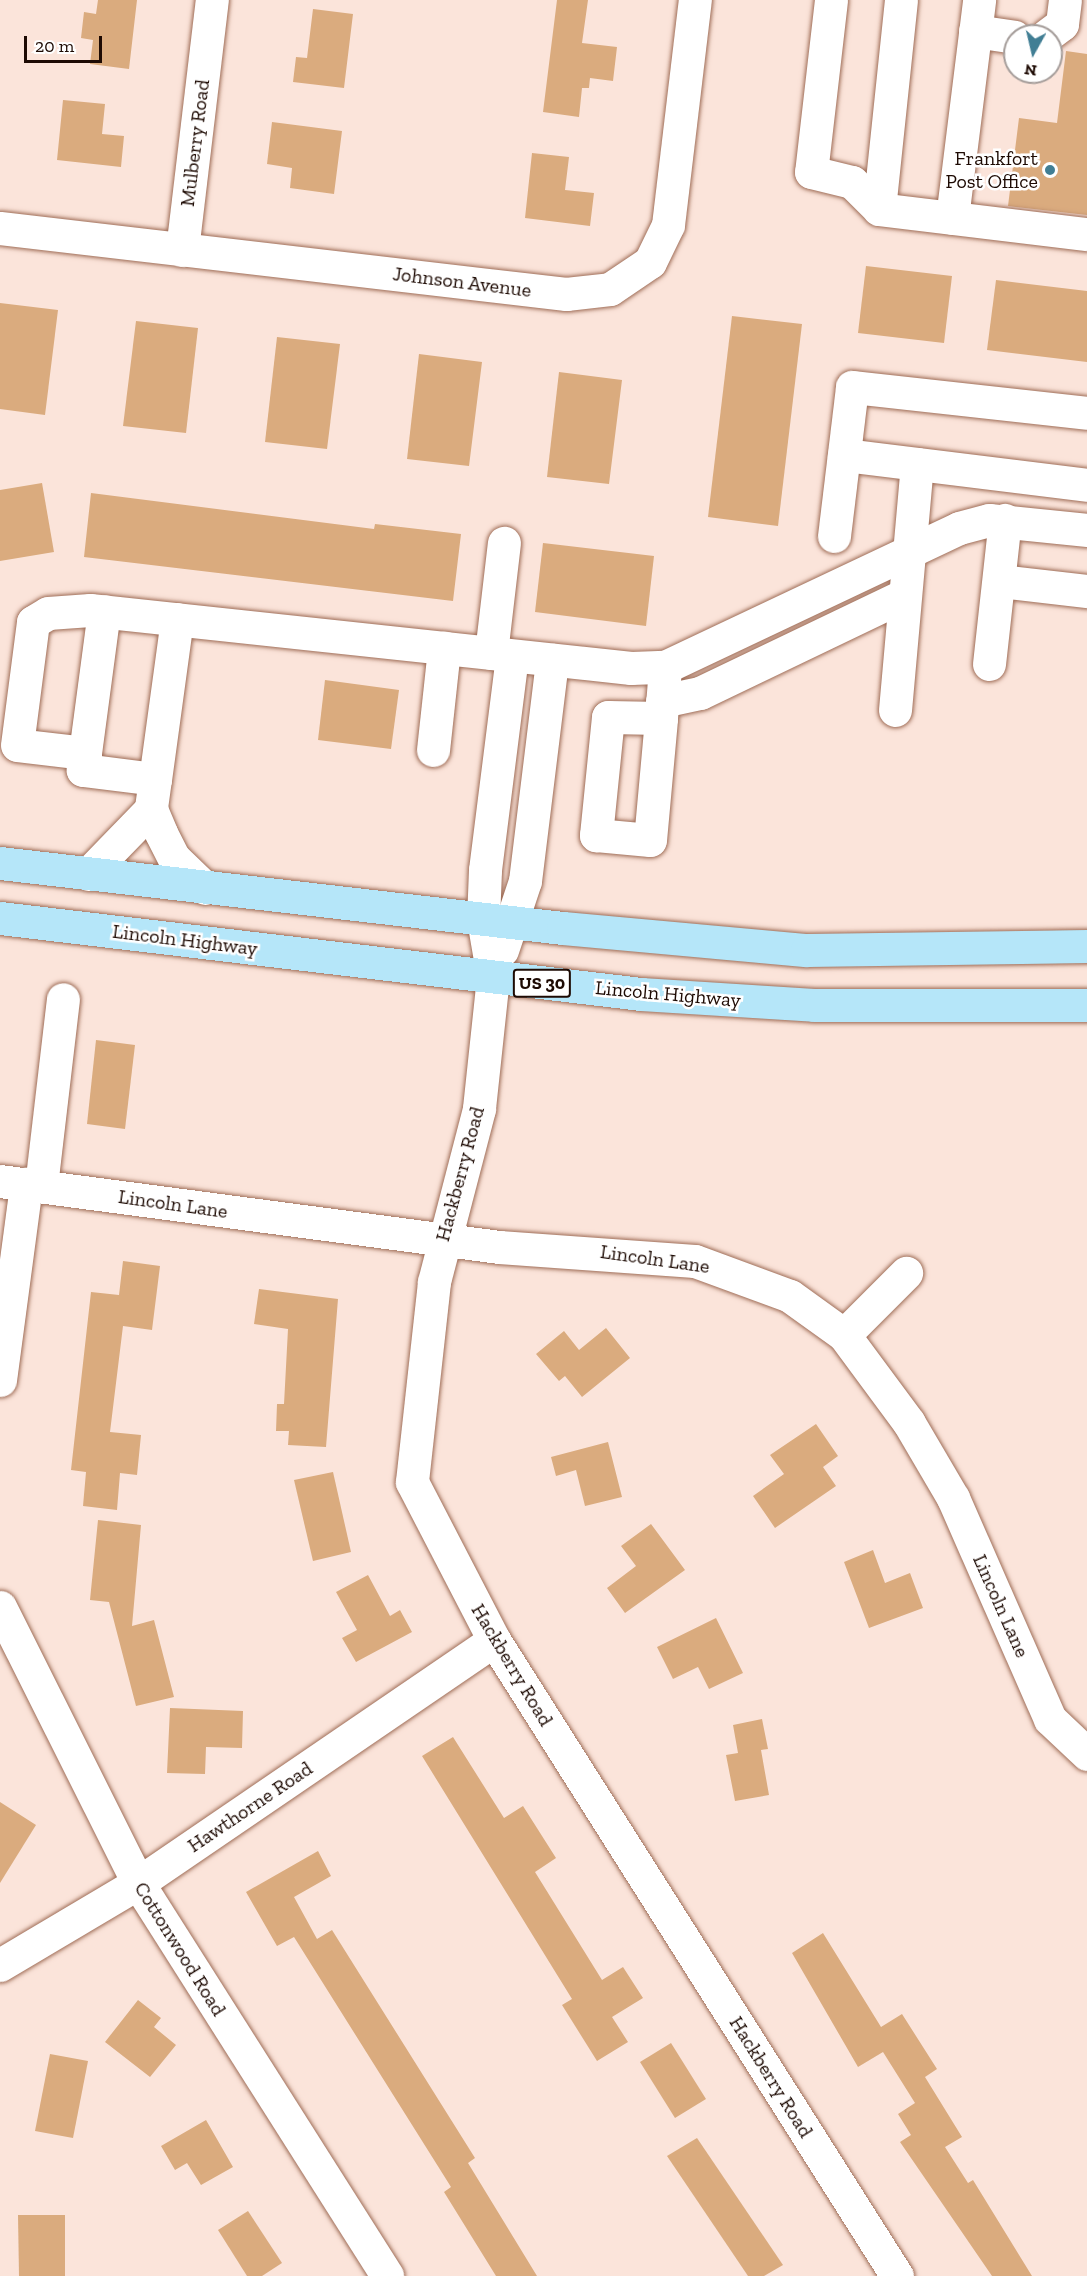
<!DOCTYPE html>
<style>
body{margin:0}
#map{position:relative;width:1087px;height:2276px;overflow:hidden;background:#fbe4da;font-family:"Zilla Slab",serif}
div>[style]{position:absolute}
.building>*{inset:0;background:#daab7e}
.roads{filter:drop-shadow(0 0 2px #9f6d57) drop-shadow(0 0 2px #9f6d57)}
.minor>*{height:33px;margin:-16.5px;padding:0 16.5px;transform-origin:16.5px;border-radius:16.5px;background:#fff}
.major>*{height:33px;margin:-16.5px;padding:0 16.5px;transform-origin:16.5px;border-radius:16.5px;background:#b5e6f9}
.dots>*{width:16px;height:16px;translate:-50% -50%;box-sizing:border-box;border:3px solid #fff;border-radius:50%}
span{translate:-50% -50%;white-space:nowrap;text-align:center;line-height:1.15;-webkit-text-stroke:5px #fff;paint-order:stroke}
.shield-label span{padding:2px 4px;background:#fff;border:2px solid;border-radius:4px;-webkit-text-stroke-width:0}
.shield-label{font-size:18px;color:#1d0a03;font-weight:700}
.street-label{font-size:20px;color:#1d0a03}
.poi-label{font-size:20px;color:#1d0a03}
.right{translate:-100% -50%;text-align:right}
.north{position:absolute;left:1003px;top:24px;width:60px;height:60px;box-sizing:border-box;background:#fff;border:2px solid #a59d9a;border-radius:50%;rotate:188deg;font-size:16px;font-weight:700;line-height:24px;text-align:center;color:#1d0a03}
.north::after{content:'';display:block;margin:auto;width:21px;height:27px;background:#417e94;clip-path:polygon(50% 0,100% 100%,50% 72%,0 100%)}
.scale{position:absolute;left:24px;top:36px;width:78px;height:27px;box-sizing:border-box;border:3px solid #1d0a03;border-top:0;padding-left:8px;font-size:18px;line-height:21px;white-space:nowrap;color:#1d0a03;-webkit-text-stroke:4px #fff;paint-order:stroke}
</style>
<div id="map">
<div class="building">
<i style="clip-path:polygon(98px 0,137px 0,129px 69px,90px 64px,93px 40px,81px 38px,84px 12px,96px 14px)"></i>
<i style="clip-path:polygon(557px 0,588px 0,582px 43px,617px 47px,613px 81px,590px 78px,589px 88px,582px 88px,579px 117px,543px 112px)"></i>
<i style="clip-path:polygon(313px 9px,353px 14px,344px 88px,293px 82px,296px 57px,307px 58px)"></i>
<i style="clip-path:polygon(1066px 51px,1087px 54px,1087px 215px,1008px 206px,1019px 118px,1057px 123px)"></i>
<i style="clip-path:polygon(63px 100px,105px 104px,102px 134px,124px 136px,121px 167px,57px 160px)"></i>
<i style="clip-path:polygon(272px 122px,342px 131px,334px 194px,290px 188px,292px 168px,267px 164px)"></i>
<i style="clip-path:polygon(532px 153px,569px 157px,565px 190px,594px 193px,590px 226px,525px 218px)"></i>
<i style="clip-path:polygon(866px 266px,952px 276px,944px 343px,858px 333px)"></i>
<i style="clip-path:polygon(996px 280px,1087px 291px,1087px 362px,987px 350px)"></i>
<i style="clip-path:polygon(0 303px,58px 310px,45px 415px,0 409px)"></i>
<i style="clip-path:polygon(732px 316px,802px 324px,778px 526px,708px 517px)"></i>
<i style="clip-path:polygon(136px 321px,198px 328px,186px 433px,123px 426px)"></i>
<i style="clip-path:polygon(277px 337px,340px 344px,327px 449px,265px 442px)"></i>
<i style="clip-path:polygon(419px 354px,482px 362px,469px 466px,407px 459px)"></i>
<i style="clip-path:polygon(559px 372px,622px 380px,609px 484px,547px 477px)"></i>
<i style="clip-path:polygon(42px 483px,54px 552px,0 561px,0 490px)"></i>
<i style="clip-path:polygon(91px 493px,374px 529px,375px 524px,461px 534px,453px 601px,84px 557px)"></i>
<i style="clip-path:polygon(543px 543px,654px 556px,646px 626px,535px 612px)"></i>
<i style="clip-path:polygon(325px 680px,399px 690px,391px 749px,318px 740px)"></i>
<i style="clip-path:polygon(96px 1040px,135px 1045px,125px 1129px,87px 1124px)"></i>
<i style="clip-path:polygon(123px 1261px,160px 1266px,152px 1330px,123px 1326px,110px 1432px,141px 1435px,137px 1475px,120px 1473px,117px 1510px,83px 1506px,86px 1472px,71px 1470px,91px 1292px,119px 1295px)"></i>
<i style="clip-path:polygon(259px 1289px,338px 1299px,326px 1447px,288px 1445px,289px 1431px,276px 1431px,277px 1404px,284px 1404px,288px 1329px,254px 1324px)"></i>
<i style="clip-path:polygon(606px 1328px,630px 1358px,582px 1397px,565px 1376px,559px 1381px,536px 1354px,564px 1331px,579px 1350px)"></i>
<i style="clip-path:polygon(816px 1424px,838px 1456px,823px 1467px,836px 1486px,775px 1528px,753px 1496px,784px 1474px,770px 1455px)"></i>
<i style="clip-path:polygon(608px 1442px,622px 1497px,585px 1506px,576px 1470px,556px 1476px,551px 1457px)"></i>
<i style="clip-path:polygon(333px 1472px,351px 1552px,313px 1561px,294px 1480px)"></i>
<i style="clip-path:polygon(98px 1520px,141px 1525px,132px 1626px,154px 1620px,174px 1697px,136px 1706px,109px 1602px,90px 1600px)"></i>
<i style="clip-path:polygon(651px 1524px,685px 1570px,625px 1613px,607px 1588px,636px 1566px,621px 1546px)"></i>
<i style="clip-path:polygon(873px 1550px,885px 1583px,910px 1573px,923px 1608px,869px 1628px,844px 1562px)"></i>
<i style="clip-path:polygon(368px 1575px,390px 1616px,400px 1610px,412px 1632px,356px 1662px,342px 1638px,357px 1630px,336px 1592px)"></i>
<i style="clip-path:polygon(716px 1618px,743px 1673px,709px 1689px,698px 1667px,673px 1679px,657px 1647px)"></i>
<i style="clip-path:polygon(170px 1708px,243px 1711px,242px 1748px,206px 1747px,205px 1774px,167px 1773px)"></i>
<i style="clip-path:polygon(762px 1719px,768px 1749px,761px 1750px,769px 1795px,735px 1801px,726px 1755px,738px 1753px,733px 1725px)"></i>
<i style="clip-path:polygon(453px 1737px,504px 1818px,523px 1806px,556px 1858px,535px 1872px,602px 1980px,623px 1967px,643px 1998px,612px 2017px,628px 2042px,597px 2061px,562px 2005px,572px 1999px,422px 1756px)"></i>
<i style="clip-path:polygon(0 1802px,36px 1825px,0 1883px)"></i>
<i style="clip-path:polygon(318px 1851px,331px 1876px,294px 1897px,317px 1939px,332px 1930px,475px 2158px,468px 2163px,537px 2276px,496px 2276px,444px 2192px,451px 2187px,294px 1937px,277px 1946px,246px 1892px)"></i>
<i style="clip-path:polygon(823px 1933px,881px 2027px,902px 2014px,937px 2069px,925px 2077px,962px 2137px,945px 2147px,968px 2183px,973px 2180px,1032px 2276px,992px 2276px,900px 2142px,911px 2135px,898px 2114px,915px 2103px,883px 2052px,858px 2067px,792px 1953px)"></i>
<i style="clip-path:polygon(138px 2000px,161px 2018px,154px 2027px,176px 2045px,150px 2077px,105px 2042px)"></i>
<i style="clip-path:polygon(671px 2043px,706px 2099px,675px 2118px,640px 2062px)"></i>
<i style="clip-path:polygon(50px 2054px,88px 2061px,73px 2138px,35px 2131px)"></i>
<i style="clip-path:polygon(206px 2120px,233px 2167px,201px 2185px,187px 2163px,175px 2170px,161px 2146px)"></i>
<i style="clip-path:polygon(697px 2138px,783px 2265px,764px 2276px,748px 2276px,667px 2156px)"></i>
<i style="clip-path:polygon(248px 2211px,282px 2263px,262px 2276px,247px 2276px,218px 2230px)"></i>
<i style="clip-path:polygon(18px 2215px,65px 2215px,65px 2276px,19px 2276px)"></i>
</div>
<div class="roads">
<div class="minor">
<i style="left:831px;top:0;width:173px;rotate:96.6deg"></i>
<i style="left:811px;top:172px;width:42px;rotate:13.7deg"></i>
<i style="left:852px;top:182px;width:38px;rotate:45deg"></i>
<i style="left:879px;top:209px;width:209px;rotate:6.9deg"></i>
<i style="left:975px;top:31px;width:40px;rotate:8.5deg"></i>
<i style="left:1046px;top:36px;width:20px;rotate:-37deg"></i>
<i style="left:1062px;top:24px;width:24px;rotate:-83deg"></i>
<i style="left:879px;top:209px;width:210px;rotate:-84deg"></i>
<i style="left:952px;top:218px;width:220px;rotate:-82.9deg"></i>
<i style="left:0;top:228px;width:570px;rotate:6.65deg"></i>
<i style="left:566px;top:294px;width:44px;rotate:-6.5deg"></i>
<i style="left:610px;top:289px;width:48px;rotate:-34deg"></i>
<i style="left:650px;top:262px;width:41px;rotate:-64.1deg"></i>
<i style="left:668px;top:225px;width:227px;rotate:-83.2deg"></i>
<i style="left:182px;top:250px;width:252px;rotate:-83.2deg"></i>
<i style="left:844px;top:455px;width:245px;rotate:7deg"></i>
<i style="left:834px;top:536px;width:150px;rotate:-83.1deg"></i>
<i style="left:852px;top:387px;width:236px;rotate:6.3deg"></i>
<i style="left:1000px;top:581px;width:88px;rotate:6.6deg"></i>
<i style="left:177px;top:619px;width:162px;rotate:97.8deg"></i>
<i style="left:155px;top:779px;width:73px;rotate:-172.9deg"></i>
<i style="left:83px;top:770px;width:17px;rotate:-83deg"></i>
<i style="left:85px;top:753px;width:68px;rotate:-173.3deg"></i>
<i style="left:17px;top:745px;width:124px;rotate:-82.6deg"></i>
<i style="left:33px;top:622px;width:17px;rotate:-31deg"></i>
<i style="left:48px;top:613px;width:42px;rotate:-4.1deg"></i>
<i style="left:90px;top:610px;width:544px;rotate:6.12deg"></i>
<i style="left:631px;top:668px;width:34px;rotate:-2deg"></i>
<i style="left:665px;top:667px;width:325px;rotate:-25.3deg"></i>
<i style="left:959px;top:528px;width:31px;rotate:-15deg"></i>
<i style="left:989px;top:520px;width:99px;rotate:5.8deg"></i>
<i style="left:491px;top:653px;width:111px;rotate:-83.3deg"></i>
<i style="left:512px;top:656px;width:216px;rotate:97.2deg"></i>
<i style="left:485px;top:870px;width:49px;rotate:92.3deg"></i>
<i style="left:483px;top:919px;width:59px;rotate:80.2deg"></i>
<i style="left:493px;top:977px;width:133px;rotate:96.1deg"></i>
<i style="left:479px;top:1109px;width:179px;rotate:104.6deg"></i>
<i style="left:434px;top:1282px;width:201px;rotate:96.3deg"></i>
<i style="left:412px;top:1482px;width:178px;rotate:62.6deg"></i>
<i style="left:494px;top:1640px;width:753px;rotate:57.64deg"></i>
<i style="left:989px;top:664px;width:145px;rotate:-83.7deg"></i>
<i style="left:662px;top:701px;width:39px;rotate:-12deg"></i>
<i style="left:700px;top:693px;width:227px;rotate:-25.6deg"></i>
<i style="left:895px;top:710px;width:247px;rotate:-84.9deg"></i>
<i style="left:661px;top:718px;width:53px;rotate:-178.9deg"></i>
<i style="left:608px;top:717px;width:119px;rotate:95.8deg"></i>
<i style="left:596px;top:835px;width:54px;rotate:5.3deg"></i>
<i style="left:650px;top:840px;width:122px;rotate:-84.8deg"></i>
<i style="left:661px;top:718px;width:51px;rotate:-85.5deg"></i>
<i style="left:433px;top:750px;width:103px;rotate:-83.8deg"></i>
<i style="left:85px;top:753px;width:143px;rotate:-82.4deg"></i>
<i style="left:155px;top:779px;width:30px;rotate:98deg"></i>
<i style="left:151px;top:809px;width:26px;rotate:67deg"></i>
<i style="left:161px;top:833px;width:28px;rotate:63deg"></i>
<i style="left:174px;top:858px;width:43px;rotate:44.1deg"></i>
<i style="left:88px;top:874px;width:91px;rotate:-45.9deg"></i>
<i style="left:502px;top:950px;width:73px;rotate:-71.6deg"></i>
<i style="left:525px;top:881px;width:223px;rotate:-83deg"></i>
<i style="left:0;top:1181px;width:503px;rotate:7.53deg"></i>
<i style="left:499px;top:1247px;width:196px;rotate:4.1deg"></i>
<i style="left:695px;top:1261px;width:101px;rotate:20.2deg"></i>
<i style="left:790px;top:1296px;width:67px;rotate:35.8deg"></i>
<i style="left:844px;top:1335px;width:109px;rotate:53.5deg"></i>
<i style="left:909px;top:1423px;width:87px;rotate:59.6deg"></i>
<i style="left:953px;top:1498px;width:241px;rotate:66.3deg"></i>
<i style="left:1050px;top:1719px;width:51px;rotate:43.4deg"></i>
<i style="left:41px;top:1186px;width:188px;rotate:-83.3deg"></i>
<i style="left:844px;top:1335px;width:88px;rotate:-45deg"></i>
<i style="left:0;top:1380px;width:198px;rotate:-82.4deg"></i>
<i style="left:0;top:1607px;width:309px;rotate:63.4deg"></i>
<i style="left:138px;top:1883px;width:465px;rotate:57.6deg"></i>
<i style="left:0;top:1965px;width:161px;rotate:-30.7deg"></i>
<i style="left:138px;top:1883px;width:431px;rotate:-34.3deg"></i>
</div>
<div class="major">
<i style="left:0;top:863px;width:567px;rotate:6.59deg"></i>
<i style="left:563px;top:928px;width:245px;rotate:5.2deg"></i>
<i style="left:807px;top:950px;width:280px;rotate:-0.8deg"></i>
<i style="left:0;top:918px;width:645px;rotate:6.76deg"></i>
<i style="left:641px;top:994px;width:173px;rotate:3.6deg"></i>
<i style="left:814px;top:1005px;width:273px"></i>
</div>
</div>
<div class="dots">
<i style="left:1050px;top:170px;background:#417e94"></i>
</div>
<div class="shield-label">
<span style="left:542px;top:983px">US 30</span>
</div>
<div class="street-label">
<span style="left:195px;top:143px;rotate:-83deg">Mulberry Road</span>
<span style="left:462px;top:282px;rotate:7deg">Johnson Avenue</span>
<span style="left:185px;top:940px;rotate:7deg">Lincoln Highway</span>
<span style="left:668px;top:994px;rotate:5deg">Lincoln Highway</span>
<span style="left:460px;top:1174px;rotate:-75deg">Hackberry Road</span>
<span style="left:173px;top:1204px;rotate:8deg">Lincoln Lane</span>
<span style="left:655px;top:1259px;rotate:8deg">Lincoln Lane</span>
<span style="left:1001px;top:1606px;rotate:66deg">Lincoln Lane</span>
<span style="left:512px;top:1665px;rotate:59deg">Hackberry Road</span>
<span style="left:250px;top:1807px;rotate:-34deg">Hawthorne Road</span>
<span style="left:180px;top:1949px;rotate:58deg">Cottonwood Road</span>
<span style="left:771px;top:2077px;rotate:58deg">Hackberry Road</span>
</div>
<div class="poi-label">
<span class="right" style="left:1038px;top:170px">Frankfort<br>Post Office</span>
</div>
<div class="north">N</div>
<div class="scale">20 m</div>
</div>
